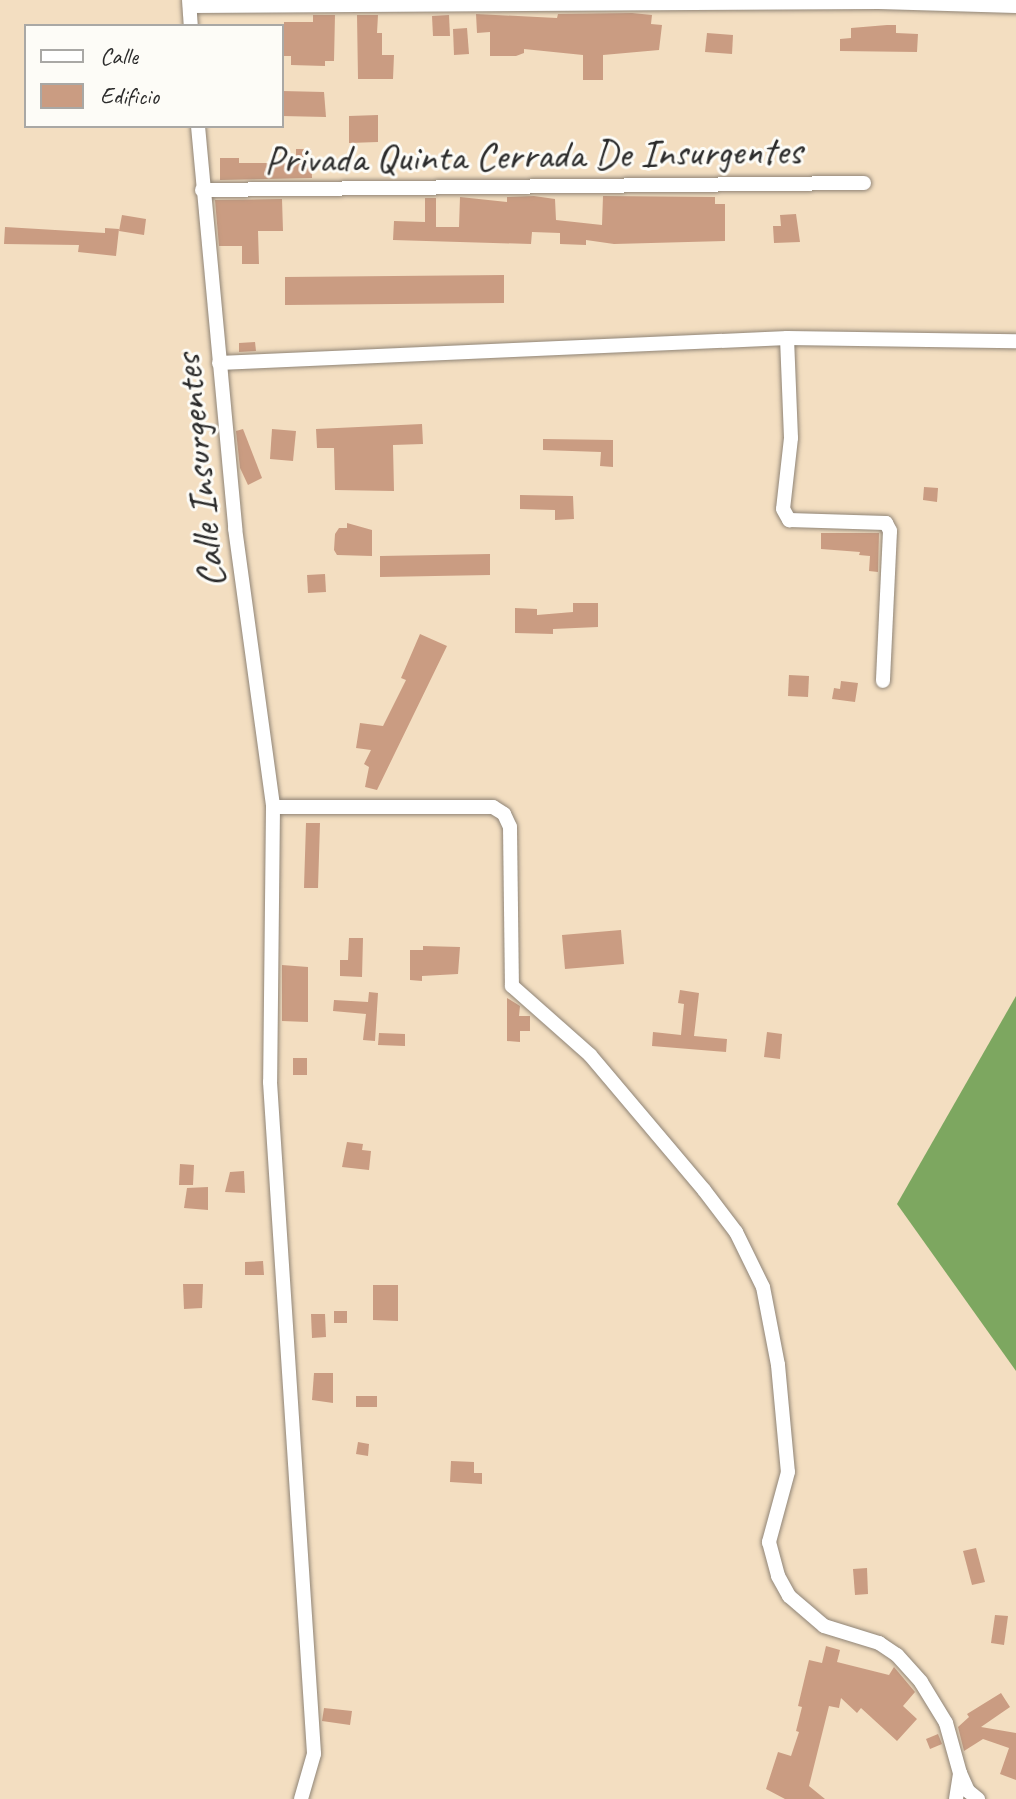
<!DOCTYPE html>
<style>
body{margin:0}
#map{position:relative;width:1016px;height:1799px;overflow:hidden;background:#f3dec1;font-family:Caveat,sans-serif}
div>[style]{position:absolute}
.forest>*{inset:0;background:#7da760}
.building>*{inset:0;background:#ca9c82}
.roads{filter:drop-shadow(0 0 2px #8f8476) drop-shadow(0 0 2px #8f8476)}
.minor>*{height:14px;margin:-7px;padding:0 7px;transform-origin:7px;border-radius:7px;background:#fff}
span{translate:-50% -50%;white-space:nowrap;text-align:center;line-height:1.15;-webkit-text-stroke:6px #fdfcf7;paint-order:stroke}
.street-label{font-size:40px;color:#2b2b2b}
.legend{position:absolute;left:24px;top:24px;width:260px;height:104px;box-sizing:border-box;background:#fdfcf7;border:2px solid #a9a8a5;margin:0;padding:10px 14px;list-style:none;font-size:24px;color:#2b2b2b}
.legend li{display:flex;align-items:center;gap:16px;height:40px}
.legend b{width:40px;border:2px solid #a9a8a5}
</style>
<div id="map">
<div class="forest">
<i style="clip-path:polygon(1016px 996px,1016px 1371px,897px 1204px)"></i>
</div>
<div class="building">
<i style="clip-path:polygon(632px 13px,652px 15px,651px 24px,662px 25px,659px 50px,603px 55px,603px 80px,583px 80px,583px 55px,524px 49px,524px 53px,516px 56px,490px 56px,490px 32px,477px 33px,476px 14px,557px 18px,558px 14px)"></i>
<i style="clip-path:polygon(313px 15px,335px 15px,334px 61px,325px 61px,325px 66px,291px 65px,291px 56px,284px 56px,284px 22px,313px 22px)"></i>
<i style="clip-path:polygon(357px 15px,378px 15px,377px 33px,382px 33px,382px 55px,394px 55px,393px 79px,358px 79px)"></i>
<i style="clip-path:polygon(449px 15px,450px 36px,433px 36px,432px 16px)"></i>
<i style="clip-path:polygon(887px 25px,896px 25px,896px 33px,918px 34px,917px 52px,840px 51px,840px 39px,851px 38px,851px 28px)"></i>
<i style="clip-path:polygon(467px 28px,469px 54px,454px 55px,453px 29px)"></i>
<i style="clip-path:polygon(707px 33px,733px 35px,732px 54px,705px 52px)"></i>
<i style="clip-path:polygon(282px 91px,324px 92px,326px 117px,282px 116px)"></i>
<i style="clip-path:polygon(378px 115px,378px 142px,349px 143px,349px 116px)"></i>
<i style="clip-path:polygon(296px 149px,311px 149px,312px 178px,220px 180px,220px 158px,239px 158px,239px 163px,296px 163px)"></i>
<i style="clip-path:polygon(534px 196px,555px 199px,556px 220px,602px 225px,603px 196px,715px 197px,715px 204px,725px 204px,725px 241px,614px 244px,586px 240px,586px 245px,560px 244px,560px 233px,532px 232px,531px 244px,393px 240px,394px 221px,425px 222px,425px 198px,436px 198px,436px 227px,459px 227px,460px 197px,507px 202px,507px 197px)"></i>
<i style="clip-path:polygon(282px 199px,283px 231px,258px 231px,259px 264px,242px 264px,242px 246px,219px 246px,215px 200px)"></i>
<i style="clip-path:polygon(796px 214px,800px 242px,774px 243px,773px 226px,781px 226px,780px 215px)"></i>
<i style="clip-path:polygon(122px 215px,146px 219px,144px 235px,119px 231px)"></i>
<i style="clip-path:polygon(5px 227px,105px 233px,105px 228px,119px 229px,116px 256px,78px 252px,79px 245px,4px 244px)"></i>
<i style="clip-path:polygon(504px 275px,504px 303px,285px 305px,285px 277px)"></i>
<i style="clip-path:polygon(255px 342px,256px 351px,239px 352px,239px 343px)"></i>
<i style="clip-path:polygon(422px 424px,423px 444px,393px 445px,394px 491px,335px 490px,334px 448px,317px 448px,316px 429px)"></i>
<i style="clip-path:polygon(243px 429px,262px 478px,248px 485px,240px 468px,236px 431px)"></i>
<i style="clip-path:polygon(272px 429px,296px 431px,293px 461px,270px 459px)"></i>
<i style="clip-path:polygon(543px 439px,613px 440px,613px 467px,600px 466px,601px 452px,543px 450px)"></i>
<i style="clip-path:polygon(924px 487px,938px 488px,937px 502px,923px 500px)"></i>
<i style="clip-path:polygon(520px 495px,573px 496px,574px 519px,555px 520px,555px 510px,520px 509px)"></i>
<i style="clip-path:polygon(347px 523px,372px 530px,372px 556px,337px 555px,334px 550px,335px 534px,339px 528px,347px 528px)"></i>
<i style="clip-path:polygon(821px 533px,879px 533px,878px 572px,869px 571px,870px 556px,859px 555px,860px 552px,821px 549px)"></i>
<i style="clip-path:polygon(490px 554px,490px 575px,380px 577px,380px 556px)"></i>
<i style="clip-path:polygon(325px 574px,326px 592px,308px 593px,307px 575px)"></i>
<i style="clip-path:polygon(573px 603px,598px 603px,598px 627px,553px 629px,553px 634px,515px 633px,515px 608px,537px 609px,537px 615px,573px 612px)"></i>
<i style="clip-path:polygon(420px 634px,447px 646px,377px 790px,365px 787px,369px 767px,364px 764px,371px 750px,356px 748px,360px 723px,383px 726px,406px 680px,401px 678px)"></i>
<i style="clip-path:polygon(789px 675px,809px 676px,808px 697px,788px 696px)"></i>
<i style="clip-path:polygon(841px 681px,858px 683px,855px 702px,832px 699px,834px 688px,840px 689px)"></i>
<i style="clip-path:polygon(306px 823px,320px 823px,318px 888px,304px 888px)"></i>
<i style="clip-path:polygon(621px 930px,624px 964px,565px 969px,562px 935px)"></i>
<i style="clip-path:polygon(349px 938px,363px 938px,362px 977px,340px 976px,340px 960px,348px 960px)"></i>
<i style="clip-path:polygon(423px 946px,460px 947px,458px 974px,422px 976px,422px 981px,410px 980px,410px 950px,423px 950px)"></i>
<i style="clip-path:polygon(282px 965px,308px 967px,308px 1022px,282px 1021px)"></i>
<i style="clip-path:polygon(680px 990px,699px 993px,694px 1036px,727px 1039px,726px 1052px,652px 1046px,653px 1032px,681px 1035px,684px 1004px,678px 1003px)"></i>
<i style="clip-path:polygon(369px 992px,378px 993px,375px 1041px,363px 1040px,366px 1014px,333px 1011px,334px 1000px,368px 1002px)"></i>
<i style="clip-path:polygon(507px 998px,520px 1006px,519px 1016px,530px 1016px,530px 1031px,520px 1031px,520px 1042px,507px 1041px)"></i>
<i style="clip-path:polygon(767px 1032px,782px 1034px,780px 1059px,764px 1057px)"></i>
<i style="clip-path:polygon(379px 1033px,405px 1034px,405px 1046px,378px 1045px)"></i>
<i style="clip-path:polygon(293px 1058px,307px 1058px,307px 1075px,293px 1075px)"></i>
<i style="clip-path:polygon(347px 1142px,363px 1144px,362px 1150px,371px 1151px,369px 1170px,342px 1167px)"></i>
<i style="clip-path:polygon(180px 1164px,194px 1165px,193px 1185px,179px 1185px)"></i>
<i style="clip-path:polygon(244px 1171px,245px 1193px,225px 1192px,230px 1172px)"></i>
<i style="clip-path:polygon(208px 1187px,208px 1210px,184px 1208px,187px 1188px)"></i>
<i style="clip-path:polygon(263px 1261px,264px 1275px,245px 1275px,245px 1262px)"></i>
<i style="clip-path:polygon(183px 1284px,203px 1284px,202px 1308px,184px 1309px)"></i>
<i style="clip-path:polygon(373px 1285px,398px 1285px,398px 1321px,373px 1320px)"></i>
<i style="clip-path:polygon(334px 1311px,347px 1311px,347px 1323px,334px 1323px)"></i>
<i style="clip-path:polygon(311px 1314px,325px 1314px,326px 1337px,312px 1338px)"></i>
<i style="clip-path:polygon(314px 1373px,333px 1373px,333px 1403px,312px 1400px)"></i>
<i style="clip-path:polygon(356px 1396px,377px 1396px,377px 1407px,356px 1407px)"></i>
<i style="clip-path:polygon(358px 1442px,369px 1444px,368px 1456px,356px 1454px)"></i>
<i style="clip-path:polygon(451px 1461px,474px 1462px,474px 1473px,482px 1473px,482px 1484px,450px 1482px)"></i>
<i style="clip-path:polygon(976px 1548px,985px 1582px,972px 1585px,963px 1551px)"></i>
<i style="clip-path:polygon(867px 1568px,868px 1594px,855px 1595px,853px 1569px)"></i>
<i style="clip-path:polygon(995px 1615px,1008px 1616px,1004px 1645px,991px 1643px)"></i>
<i style="clip-path:polygon(826px 1646px,840px 1650px,837px 1662px,889px 1675px,894px 1667px,915px 1692px,903px 1706px,917px 1719px,897px 1741px,861px 1708px,857px 1713px,841px 1698px,839px 1708px,829px 1706px,809px 1786px,825px 1799px,785px 1799px,766px 1789px,778px 1752px,791px 1756px,799px 1732px,796px 1731px,802px 1707px,798px 1706px,809px 1660px,822px 1663px)"></i>
<i style="clip-path:polygon(1001px 1693px,1010px 1707px,981px 1727px,1016px 1733px,1016px 1780px,1000px 1774px,1009px 1748px,983px 1739px,964px 1751px,958px 1727px,969px 1717px,967px 1714px)"></i>
<i style="clip-path:polygon(324px 1708px,352px 1711px,350px 1725px,322px 1721px)"></i>
<i style="clip-path:polygon(938px 1734px,942px 1744px,930px 1749px,926px 1739px)"></i>
</div>
<div class="roads">
<div class="minor">
<i style="left:189px;top:0;width:26px;rotate:86deg"></i>
<i style="left:190px;top:6px;width:689px;rotate:-0.33deg"></i>
<i style="left:879px;top:2px;width:137px;rotate:1.7deg"></i>
<i style="left:198px;top:126px;width:404px;rotate:84.7deg"></i>
<i style="left:235px;top:528px;width:282px;rotate:82.2deg"></i>
<i style="left:273px;top:807px;width:275px;rotate:90.6deg"></i>
<i style="left:270px;top:1082px;width:673px;rotate:86.25deg"></i>
<i style="left:314px;top:1754px;width:47px;rotate:106.1deg"></i>
<i style="left:202px;top:190px;width:662px;rotate:-0.61deg"></i>
<i style="left:787px;top:338px;width:100px;rotate:87.7deg"></i>
<i style="left:791px;top:438px;width:71px;rotate:96.4deg"></i>
<i style="left:783px;top:509px;width:13px;rotate:61deg"></i>
<i style="left:789px;top:520px;width:97px;rotate:1.8deg"></i>
<i style="left:886px;top:523px;width:9px;rotate:63deg"></i>
<i style="left:890px;top:531px;width:150px;rotate:92.7deg"></i>
<i style="left:219px;top:363px;width:569px;rotate:-2.52deg"></i>
<i style="left:787px;top:338px;width:229px;rotate:0.8deg"></i>
<i style="left:273px;top:807px;width:220px"></i>
<i style="left:493px;top:807px;width:13px;rotate:32deg"></i>
<i style="left:504px;top:814px;width:14px;rotate:65deg"></i>
<i style="left:510px;top:827px;width:159px;rotate:89.3deg"></i>
<i style="left:512px;top:986px;width:104px;rotate:41.5deg"></i>
<i style="left:590px;top:1055px;width:177px;rotate:49.8deg"></i>
<i style="left:704px;top:1190px;width:53px;rotate:52.7deg"></i>
<i style="left:736px;top:1232px;width:61px;rotate:63.9deg"></i>
<i style="left:763px;top:1287px;width:79px;rotate:79.1deg"></i>
<i style="left:778px;top:1365px;width:107px;rotate:84.7deg"></i>
<i style="left:788px;top:1472px;width:73px;rotate:105.2deg"></i>
<i style="left:769px;top:1542px;width:35px;rotate:75deg"></i>
<i style="left:778px;top:1576px;width:23px;rotate:61deg"></i>
<i style="left:789px;top:1596px;width:46px;rotate:40.6deg"></i>
<i style="left:824px;top:1626px;width:58px;rotate:17.2deg"></i>
<i style="left:879px;top:1643px;width:22px;rotate:34deg"></i>
<i style="left:897px;top:1655px;width:36px;rotate:48deg"></i>
<i style="left:921px;top:1682px;width:48px;rotate:58.6deg"></i>
<i style="left:946px;top:1723px;width:52px;rotate:74.4deg"></i>
<i style="left:960px;top:1773px;width:20px;rotate:66deg"></i>
<i style="left:968px;top:1791px;width:13px;rotate:39deg"></i>
<i style="left:956px;top:1799px;width:26px;rotate:-81deg"></i>
</div>
</div>
<div class="street-label">
<span style="left:533px;top:155px;rotate:-1deg">Privada Quinta Cerrada De Insurgentes</span>
<span style="left:199px;top:471px;rotate:-96deg">Calle Insurgentes</span>
</div>
<ul class="legend">
<li><b style="height:10px;background:#fff"></b>Calle</li>
<li><b style="height:22px;background:#ca9c82"></b>Edificio</li>
</ul>
</div>
